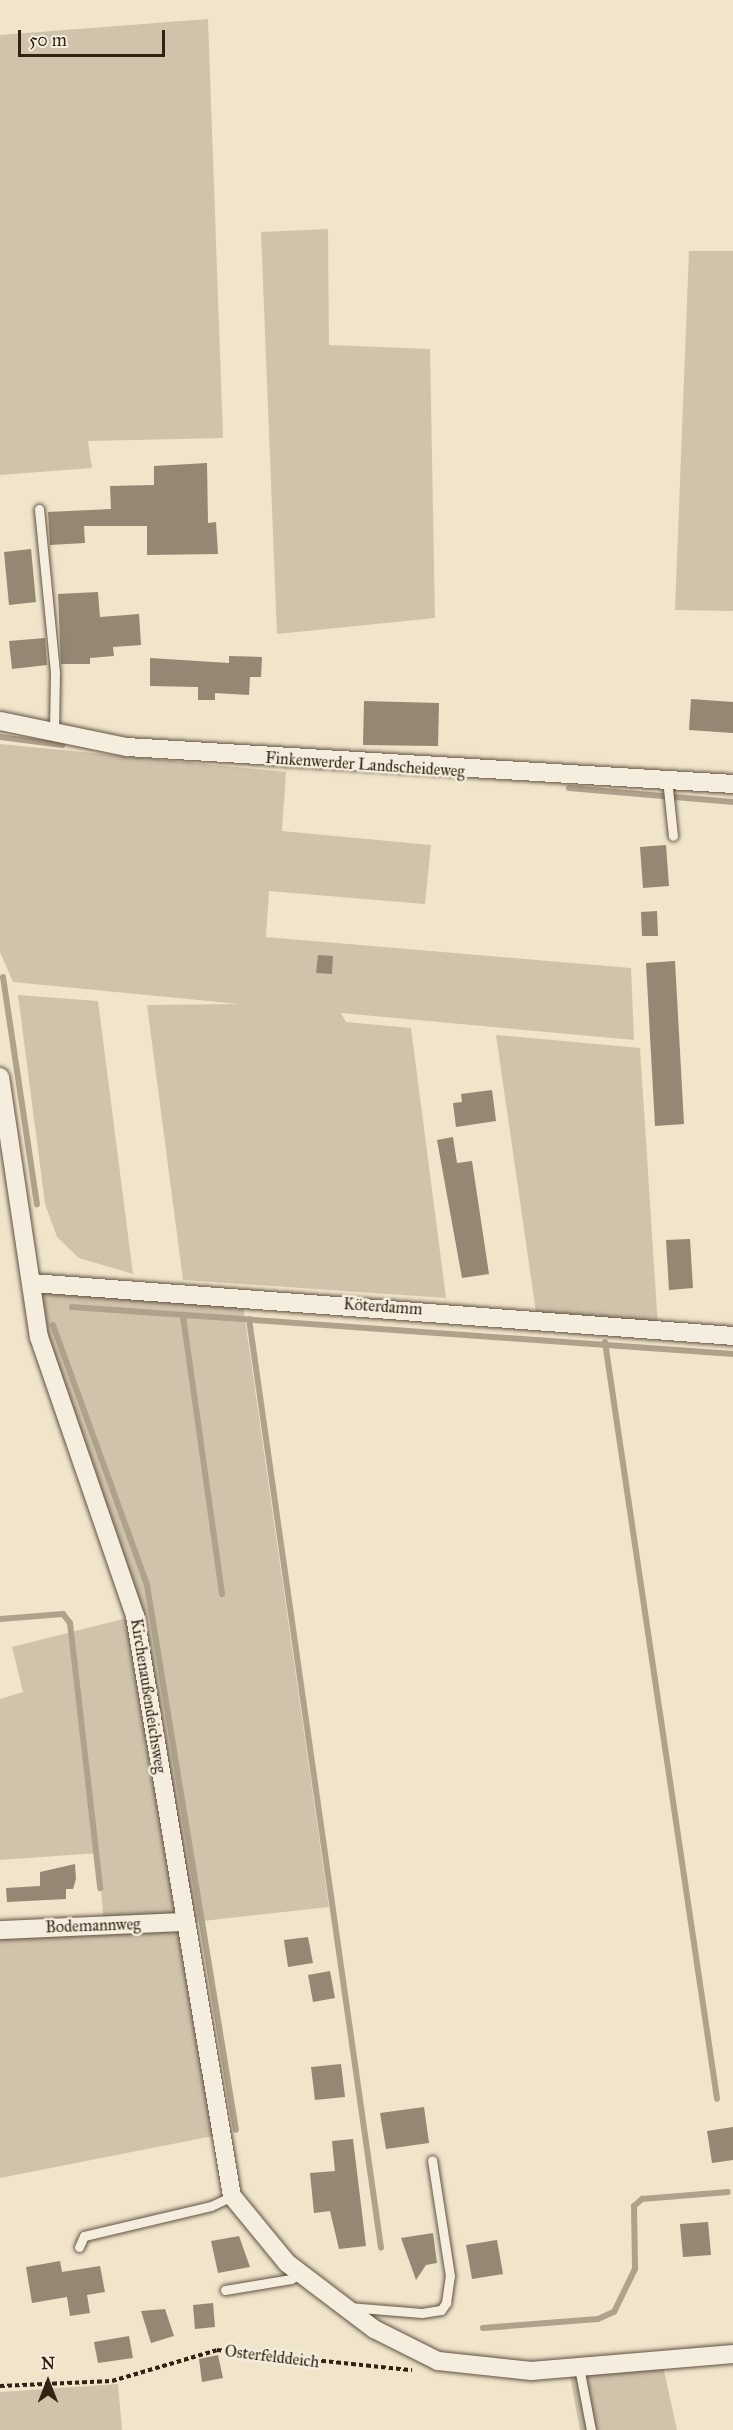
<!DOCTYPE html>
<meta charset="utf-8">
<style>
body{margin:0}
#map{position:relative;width:733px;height:2430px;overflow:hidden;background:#f0e4cb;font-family:"IM FELL Great Primer",serif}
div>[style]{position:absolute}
.green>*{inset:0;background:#d0c3ac}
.stream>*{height:6px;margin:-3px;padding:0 3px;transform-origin:3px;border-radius:3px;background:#afa28c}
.building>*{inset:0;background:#948773}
.path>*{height:4px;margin-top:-2px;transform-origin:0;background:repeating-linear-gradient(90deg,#312213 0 4.5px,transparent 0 7.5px)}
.roads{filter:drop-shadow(0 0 2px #615241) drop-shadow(0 0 2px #615241)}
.lane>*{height:9px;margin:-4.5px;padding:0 4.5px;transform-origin:4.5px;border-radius:4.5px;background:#f5eddd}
.street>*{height:18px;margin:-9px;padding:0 9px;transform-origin:9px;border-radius:9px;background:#f5eddd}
span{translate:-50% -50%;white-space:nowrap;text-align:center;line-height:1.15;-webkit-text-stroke:5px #f5eddd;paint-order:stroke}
.street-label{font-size:16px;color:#312213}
.north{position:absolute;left:18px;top:2352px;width:60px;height:60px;-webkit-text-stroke:4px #f5eddd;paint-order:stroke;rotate:0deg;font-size:16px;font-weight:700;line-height:24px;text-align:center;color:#312213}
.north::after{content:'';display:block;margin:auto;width:21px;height:27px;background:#312213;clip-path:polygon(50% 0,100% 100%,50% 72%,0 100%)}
.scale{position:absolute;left:18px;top:30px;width:147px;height:27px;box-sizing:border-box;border:3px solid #312213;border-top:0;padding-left:8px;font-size:18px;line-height:21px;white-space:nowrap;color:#312213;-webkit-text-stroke:4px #f5eddd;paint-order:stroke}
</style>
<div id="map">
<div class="green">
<i style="clip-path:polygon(208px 19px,223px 438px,88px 441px,92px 468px,0 475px,0 35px)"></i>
<i style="clip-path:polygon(328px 229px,329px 345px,430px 349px,435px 618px,277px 634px,261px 232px)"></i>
<i style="clip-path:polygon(689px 251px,733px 251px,733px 611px,675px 610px)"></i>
<i style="clip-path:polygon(0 744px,286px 772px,282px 831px,431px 845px,425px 904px,269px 891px,266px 937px,631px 968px,634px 1040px,341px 1013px,346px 1022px,411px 1028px,446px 1298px,183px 1280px,147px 1005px,239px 1004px,13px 982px,0 952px)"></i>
<i style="clip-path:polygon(18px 995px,98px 1001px,133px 1274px,79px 1258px,57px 1237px,45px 1204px)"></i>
<i style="clip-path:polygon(496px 1035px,640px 1048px,658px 1328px,537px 1319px)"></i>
<i style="clip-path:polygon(32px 1283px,242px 1298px,329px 1907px,185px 1923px,218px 2135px,0 2178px,0 1930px,104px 1926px,98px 1853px,0 1860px,0 1699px,23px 1692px,12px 1647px,135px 1616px,39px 1337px)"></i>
<i style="clip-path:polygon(663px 2366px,677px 2430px,580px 2430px,570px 2376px)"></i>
<i style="clip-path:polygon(118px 2384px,122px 2430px,0 2430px,0 2392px)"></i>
</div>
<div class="stream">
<i style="left:0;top:737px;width:63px;rotate:7.4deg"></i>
<i style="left:569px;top:788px;width:165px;rotate:4.9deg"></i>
<i style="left:3px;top:977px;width:230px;rotate:81.5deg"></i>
<i style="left:72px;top:1307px;width:663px;rotate:4.07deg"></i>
<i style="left:183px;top:1316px;width:281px;rotate:82deg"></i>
<i style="left:249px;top:1319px;width:938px;rotate:81.91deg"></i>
<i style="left:53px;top:1325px;width:276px;rotate:70.1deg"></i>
<i style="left:147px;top:1585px;width:552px;rotate:80.73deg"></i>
<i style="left:605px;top:1342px;width:765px;rotate:81.58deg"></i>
<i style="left:0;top:1619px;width:63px;rotate:-4.5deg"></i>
<i style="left:63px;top:1614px;width:11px;rotate:52deg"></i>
<i style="left:70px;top:1623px;width:267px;rotate:83.5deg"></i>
<i style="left:483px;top:2328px;width:115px;rotate:-4.5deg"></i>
<i style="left:598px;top:2319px;width:17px;rotate:-24deg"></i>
<i style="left:614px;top:2312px;width:48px;rotate:-64deg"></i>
<i style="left:635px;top:2269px;width:63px;rotate:-90.9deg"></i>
<i style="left:634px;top:2206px;width:11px;rotate:-41deg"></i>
<i style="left:642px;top:2199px;width:86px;rotate:-4.7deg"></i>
</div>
<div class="building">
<i style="clip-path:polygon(207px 463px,208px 523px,216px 522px,218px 554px,147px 555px,147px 526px,84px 526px,85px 543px,50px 545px,48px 512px,111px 509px,110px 486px,154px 485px,154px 466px)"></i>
<i style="clip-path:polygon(31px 549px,36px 602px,9px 605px,4px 552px)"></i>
<i style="clip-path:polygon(98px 592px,100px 617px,139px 614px,141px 645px,113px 647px,114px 656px,90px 658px,90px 664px,61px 664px,58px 594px)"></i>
<i style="clip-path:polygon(45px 638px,47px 665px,12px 669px,9px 641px)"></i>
<i style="clip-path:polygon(229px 656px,262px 657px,261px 677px,250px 677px,249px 695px,215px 693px,215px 700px,198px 700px,198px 687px,150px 686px,150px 658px,229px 663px)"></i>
<i style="clip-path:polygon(691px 699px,733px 702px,733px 733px,689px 730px)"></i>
<i style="clip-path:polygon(364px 701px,439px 703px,438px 746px,363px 745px)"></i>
<i style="clip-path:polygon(666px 845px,669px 886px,643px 888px,640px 847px)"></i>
<i style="clip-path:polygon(657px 911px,658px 936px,642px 936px,641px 912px)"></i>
<i style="clip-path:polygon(318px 955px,333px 956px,332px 974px,316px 973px)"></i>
<i style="clip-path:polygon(675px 961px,684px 1124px,655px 1126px,646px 963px)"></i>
<i style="clip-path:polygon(492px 1090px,496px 1121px,456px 1127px,453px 1103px,462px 1102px,461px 1094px)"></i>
<i style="clip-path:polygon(453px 1137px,457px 1163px,472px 1161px,489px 1274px,462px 1278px,437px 1140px)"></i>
<i style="clip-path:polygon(690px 1239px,693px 1288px,669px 1290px,666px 1240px)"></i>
<i style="clip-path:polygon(75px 1864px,76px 1879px,73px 1889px,66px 1889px,66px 1899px,7px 1902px,6px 1888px,40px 1886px,40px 1872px)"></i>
<i style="clip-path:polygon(308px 1937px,313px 1963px,288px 1967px,284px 1940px)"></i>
<i style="clip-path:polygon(330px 1971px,335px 1998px,313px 2002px,308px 1975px)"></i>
<i style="clip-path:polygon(341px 2064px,345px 2097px,315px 2100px,311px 2067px)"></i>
<i style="clip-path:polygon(424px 2107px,429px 2143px,386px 2149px,380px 2113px)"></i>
<i style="clip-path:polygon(733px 2127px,733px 2160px,712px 2163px,707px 2131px)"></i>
<i style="clip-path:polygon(353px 2139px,366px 2246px,339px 2249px,330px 2211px,314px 2213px,310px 2173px,335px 2171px,332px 2141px)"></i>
<i style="clip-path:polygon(708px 2222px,711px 2255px,683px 2257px,680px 2224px)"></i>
<i style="clip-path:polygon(433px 2233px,437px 2263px,426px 2265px,416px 2280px,401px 2238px)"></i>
<i style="clip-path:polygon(239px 2236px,250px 2267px,218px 2273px,211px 2241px)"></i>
<i style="clip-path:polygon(497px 2240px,503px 2274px,472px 2279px,466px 2245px)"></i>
<i style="clip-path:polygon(60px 2261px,62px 2272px,100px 2266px,105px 2292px,87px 2295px,90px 2313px,70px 2316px,67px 2297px,32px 2303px,26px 2267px)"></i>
<i style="clip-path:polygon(213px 2303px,215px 2327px,195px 2329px,193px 2305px)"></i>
<i style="clip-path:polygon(165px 2309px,174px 2336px,151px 2343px,141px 2311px)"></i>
<i style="clip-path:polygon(129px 2336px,133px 2358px,98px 2363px,94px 2342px)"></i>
<i style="clip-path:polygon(218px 2355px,223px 2378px,202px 2382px,199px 2359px)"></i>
</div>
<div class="path">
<i style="left:0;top:2386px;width:112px;rotate:-2.6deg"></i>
<i style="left:112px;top:2381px;width:109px;rotate:-16.4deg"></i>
<i style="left:217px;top:2350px;width:196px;rotate:5.9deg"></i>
</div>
<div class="roads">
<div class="lane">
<i style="left:39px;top:509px;width:165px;rotate:84.4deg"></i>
<i style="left:55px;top:673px;width:55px;rotate:91deg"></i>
<i style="left:667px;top:779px;width:57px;rotate:84deg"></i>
<i style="left:79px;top:2247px;width:12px;rotate:-66deg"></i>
<i style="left:84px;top:2236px;width:130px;rotate:-13.3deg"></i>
<i style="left:211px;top:2206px;width:23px;rotate:-25deg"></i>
<i style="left:225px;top:2290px;width:67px;rotate:-9.5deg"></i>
<i style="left:291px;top:2279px;width:12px;rotate:-31deg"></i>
<i style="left:348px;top:2307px;width:74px;rotate:4.6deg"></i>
<i style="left:422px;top:2313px;width:19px;rotate:-9deg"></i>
<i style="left:441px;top:2310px;width:9px;rotate:-54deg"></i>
<i style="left:446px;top:2303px;width:27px;rotate:-82deg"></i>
<i style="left:450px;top:2276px;width:117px;rotate:-98.8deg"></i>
<i style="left:579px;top:2367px;width:64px;rotate:79.2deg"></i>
</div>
<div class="street">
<i style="left:0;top:721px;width:130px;rotate:11.6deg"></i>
<i style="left:127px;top:747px;width:607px;rotate:3.49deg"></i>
<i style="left:0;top:1077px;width:263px;rotate:81.5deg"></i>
<i style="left:39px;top:1337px;width:295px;rotate:71deg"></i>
<i style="left:135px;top:1616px;width:588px;rotate:80.51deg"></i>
<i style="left:232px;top:2196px;width:87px;rotate:50.6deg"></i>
<i style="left:287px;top:2263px;width:109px;rotate:37.2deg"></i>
<i style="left:374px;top:2329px;width:72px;rotate:26.6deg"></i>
<i style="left:438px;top:2361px;width:94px;rotate:6.1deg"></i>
<i style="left:531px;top:2371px;width:203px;rotate:-4.8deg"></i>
<i style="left:32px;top:1283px;width:703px;rotate:4.32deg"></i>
<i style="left:0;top:1930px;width:185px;rotate:-2.5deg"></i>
</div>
</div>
<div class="street-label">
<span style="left:365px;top:765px;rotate:4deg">Finkenwerder Landscheideweg</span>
<span style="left:383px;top:1307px;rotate:4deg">Köterdamm</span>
<span style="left:148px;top:1696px;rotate:81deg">Kirchenaußendeichsweg</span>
<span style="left:93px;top:1926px;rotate:-2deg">Bodemannweg</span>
<span style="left:272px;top:2357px;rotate:7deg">Osterfelddeich</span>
</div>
<div class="north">N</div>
<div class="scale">50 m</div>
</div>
